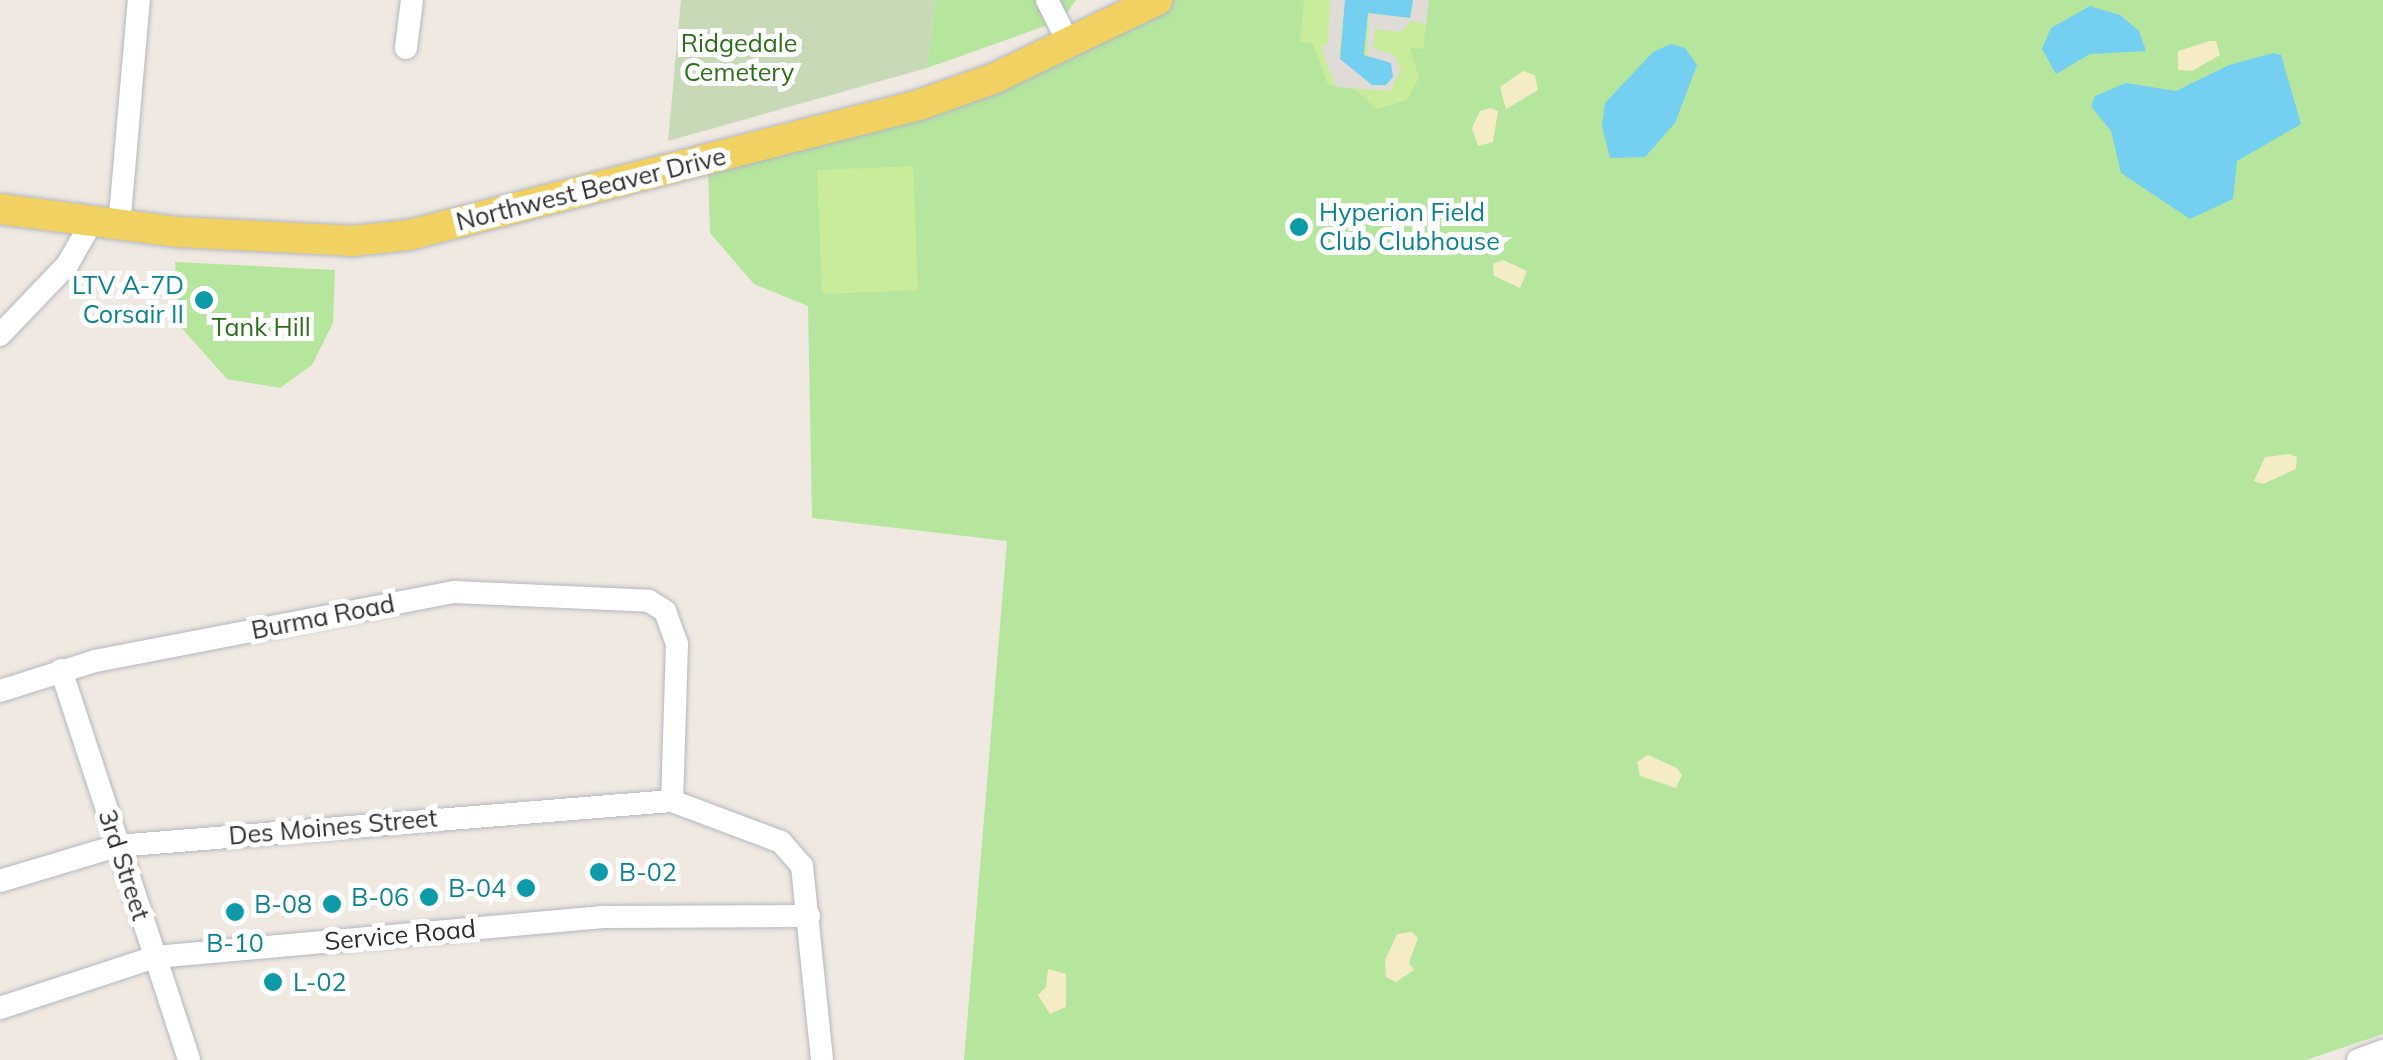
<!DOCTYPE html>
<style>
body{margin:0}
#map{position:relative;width:2383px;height:1060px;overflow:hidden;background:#efe9e1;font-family:Mulish,sans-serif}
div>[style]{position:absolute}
.green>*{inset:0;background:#b6e59e}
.sand>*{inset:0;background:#f3ecc5}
.cemetery>*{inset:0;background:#c8d9b8}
.pitch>*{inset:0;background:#c9ec9a}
.plaza>*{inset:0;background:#dfdcd8}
.water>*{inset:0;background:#75cff0}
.roads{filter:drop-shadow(0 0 2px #b4b7c1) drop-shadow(0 0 2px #b4b7c1)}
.minor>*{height:22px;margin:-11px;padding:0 11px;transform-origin:11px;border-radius:11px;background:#fff}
.major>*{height:30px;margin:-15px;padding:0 15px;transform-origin:15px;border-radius:15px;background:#f2d163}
.dots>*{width:28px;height:28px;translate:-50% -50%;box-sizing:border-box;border:5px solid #fff;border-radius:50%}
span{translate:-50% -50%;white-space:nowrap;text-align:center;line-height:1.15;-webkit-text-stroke:10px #fff;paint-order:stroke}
.park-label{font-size:25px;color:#2c6e1b}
.street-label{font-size:25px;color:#2e2e2e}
.culture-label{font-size:25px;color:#0d838f}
.left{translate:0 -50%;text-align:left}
.right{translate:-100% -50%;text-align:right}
</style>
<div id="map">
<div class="green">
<i style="clip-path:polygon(935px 0,1076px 0,1062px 20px,927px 68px)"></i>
<i style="clip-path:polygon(1172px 0,2383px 0,2383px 1034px,2306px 1060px,964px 1060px,1007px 541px,812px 518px,808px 306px,754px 284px,710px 233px,708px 167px,1050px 63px)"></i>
<i style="clip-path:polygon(175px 262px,335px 270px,333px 323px,312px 365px,280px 388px,227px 379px,179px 325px)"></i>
</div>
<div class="sand">
<i style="clip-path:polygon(2210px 41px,2216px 41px,2220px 55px,2192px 71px,2178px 70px,2178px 51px)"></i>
<i style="clip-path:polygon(1523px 71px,1535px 75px,1538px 90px,1506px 109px,1500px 87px)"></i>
<i style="clip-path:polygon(1490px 108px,1498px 111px,1493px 142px,1478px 146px,1472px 128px,1480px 111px)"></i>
<i style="clip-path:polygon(1503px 260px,1527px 271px,1520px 288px,1494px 276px,1493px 264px)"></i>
<i style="clip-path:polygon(2290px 454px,2297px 457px,2296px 469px,2263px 484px,2254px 481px,2265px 457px)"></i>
<i style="clip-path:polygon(1648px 755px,1677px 768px,1682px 775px,1676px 788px,1640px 776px,1637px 762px)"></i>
<i style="clip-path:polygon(1412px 932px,1418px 938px,1409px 963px,1414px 970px,1396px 982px,1386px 977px,1385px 960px,1397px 934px)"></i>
<i style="clip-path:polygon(1048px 969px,1066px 974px,1066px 1007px,1050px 1014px,1038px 995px,1046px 987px)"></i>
</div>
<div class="cemetery">
<i style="clip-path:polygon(681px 0,935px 0,927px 68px,668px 141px)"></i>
</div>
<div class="pitch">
<i style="clip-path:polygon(1304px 0,1429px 0,1423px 49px,1410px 48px,1419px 78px,1407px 100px,1377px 109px,1354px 89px,1328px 85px,1313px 44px,1300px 42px)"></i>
<i style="clip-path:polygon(913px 166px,918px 290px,822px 294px,817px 170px)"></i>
</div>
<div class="plaza">
<i style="clip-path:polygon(1330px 0,1345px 0,1339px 55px,1367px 79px,1369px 13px,1410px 18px,1413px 0,1429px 0,1426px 24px,1411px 21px,1401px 32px,1375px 29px,1373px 48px,1394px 55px,1401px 69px,1390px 91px,1336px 87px,1321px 48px,1328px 43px)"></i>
</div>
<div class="water">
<i style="clip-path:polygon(1345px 0,1413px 0,1410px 18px,1368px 13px,1364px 55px,1391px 63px,1393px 77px,1386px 85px,1372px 85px,1340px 59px)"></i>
<i style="clip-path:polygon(2090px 6px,2120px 15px,2139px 31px,2146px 51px,2090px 54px,2056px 74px,2042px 49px,2051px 28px)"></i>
<i style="clip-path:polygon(1671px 44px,1685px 48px,1697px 65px,1675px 123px,1645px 157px,1610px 158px,1602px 126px,1605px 103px,1653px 52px)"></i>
<i style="clip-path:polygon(2274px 53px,2281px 55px,2301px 124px,2237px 161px,2233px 199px,2190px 219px,2121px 173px,2111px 131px,2091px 106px,2095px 96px,2126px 83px,2176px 91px,2229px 65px)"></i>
</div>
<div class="roads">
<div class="minor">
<i style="left:1047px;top:0;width:49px;rotate:63.4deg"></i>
<i style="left:406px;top:48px;width:48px;rotate:-82.9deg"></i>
<i style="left:119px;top:227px;width:228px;rotate:-85deg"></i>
<i style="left:0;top:335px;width:97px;rotate:-46.3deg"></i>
<i style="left:67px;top:265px;width:46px;rotate:-60.1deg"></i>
<i style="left:61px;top:670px;width:410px;rotate:71.8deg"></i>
<i style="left:0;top:691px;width:100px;rotate:-17.5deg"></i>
<i style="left:95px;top:661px;width:366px;rotate:-10.9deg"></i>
<i style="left:454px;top:592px;width:195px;rotate:2.6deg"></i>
<i style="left:649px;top:601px;width:19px;rotate:32deg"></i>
<i style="left:665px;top:611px;width:35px;rotate:70deg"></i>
<i style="left:677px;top:644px;width:157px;rotate:91.8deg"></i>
<i style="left:672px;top:801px;width:116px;rotate:20.6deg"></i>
<i style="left:781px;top:842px;width:32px;rotate:49deg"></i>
<i style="left:802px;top:866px;width:195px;rotate:84.1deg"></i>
<i style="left:0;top:881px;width:122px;rotate:-16.7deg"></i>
<i style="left:117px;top:846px;width:557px;rotate:-4.64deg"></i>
<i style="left:0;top:1008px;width:163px;rotate:-18.2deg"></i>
<i style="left:155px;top:957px;width:450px;rotate:-5.1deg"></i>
<i style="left:603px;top:917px;width:206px;rotate:-0.3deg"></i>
<i style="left:2358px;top:1060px;width:27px;rotate:-20deg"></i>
</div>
<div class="major">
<i style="left:0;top:209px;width:178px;rotate:7.4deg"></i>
<i style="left:177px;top:232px;width:175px;rotate:2.9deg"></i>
<i style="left:352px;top:241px;width:57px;rotate:-6deg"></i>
<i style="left:409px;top:235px;width:526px;rotate:-14.3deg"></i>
<i style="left:919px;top:105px;width:81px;rotate:-19.6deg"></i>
<i style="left:995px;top:78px;width:180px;rotate:-25.7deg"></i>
</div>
</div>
<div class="dots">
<i style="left:1299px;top:227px;background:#0f9aa8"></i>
<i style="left:204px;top:300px;background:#0f9aa8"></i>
<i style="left:599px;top:872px;background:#0f9aa8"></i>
<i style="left:526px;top:888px;background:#0f9aa8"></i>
<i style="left:429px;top:897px;background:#0f9aa8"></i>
<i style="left:332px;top:904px;background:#0f9aa8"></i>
<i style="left:235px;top:912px;background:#0f9aa8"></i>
<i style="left:273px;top:982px;background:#0f9aa8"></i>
</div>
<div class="park-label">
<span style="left:739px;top:58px">Ridgedale<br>Cemetery</span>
<span style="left:261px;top:327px">Tank Hill</span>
</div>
<div class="street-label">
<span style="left:591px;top:189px;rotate:-14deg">Northwest Beaver Drive</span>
<span style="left:323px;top:617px;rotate:-11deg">Burma Road</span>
<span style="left:333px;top:827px;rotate:-5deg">Des Moines Street</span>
<span style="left:124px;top:865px;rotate:72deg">3rd Street</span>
<span style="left:400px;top:935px;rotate:-5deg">Service Road</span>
</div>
<div class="culture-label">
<span class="left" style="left:1319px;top:227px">Hyperion Field<br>Club Clubhouse</span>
<span class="right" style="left:184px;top:300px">LTV A-7D<br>Corsair II</span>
<span class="left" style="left:619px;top:872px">B-02</span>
<span class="right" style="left:506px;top:888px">B-04</span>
<span class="right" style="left:409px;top:897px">B-06</span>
<span class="right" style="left:312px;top:904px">B-08</span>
<span style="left:235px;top:943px">B-10</span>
<span class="left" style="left:293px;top:982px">L-02</span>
</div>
</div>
